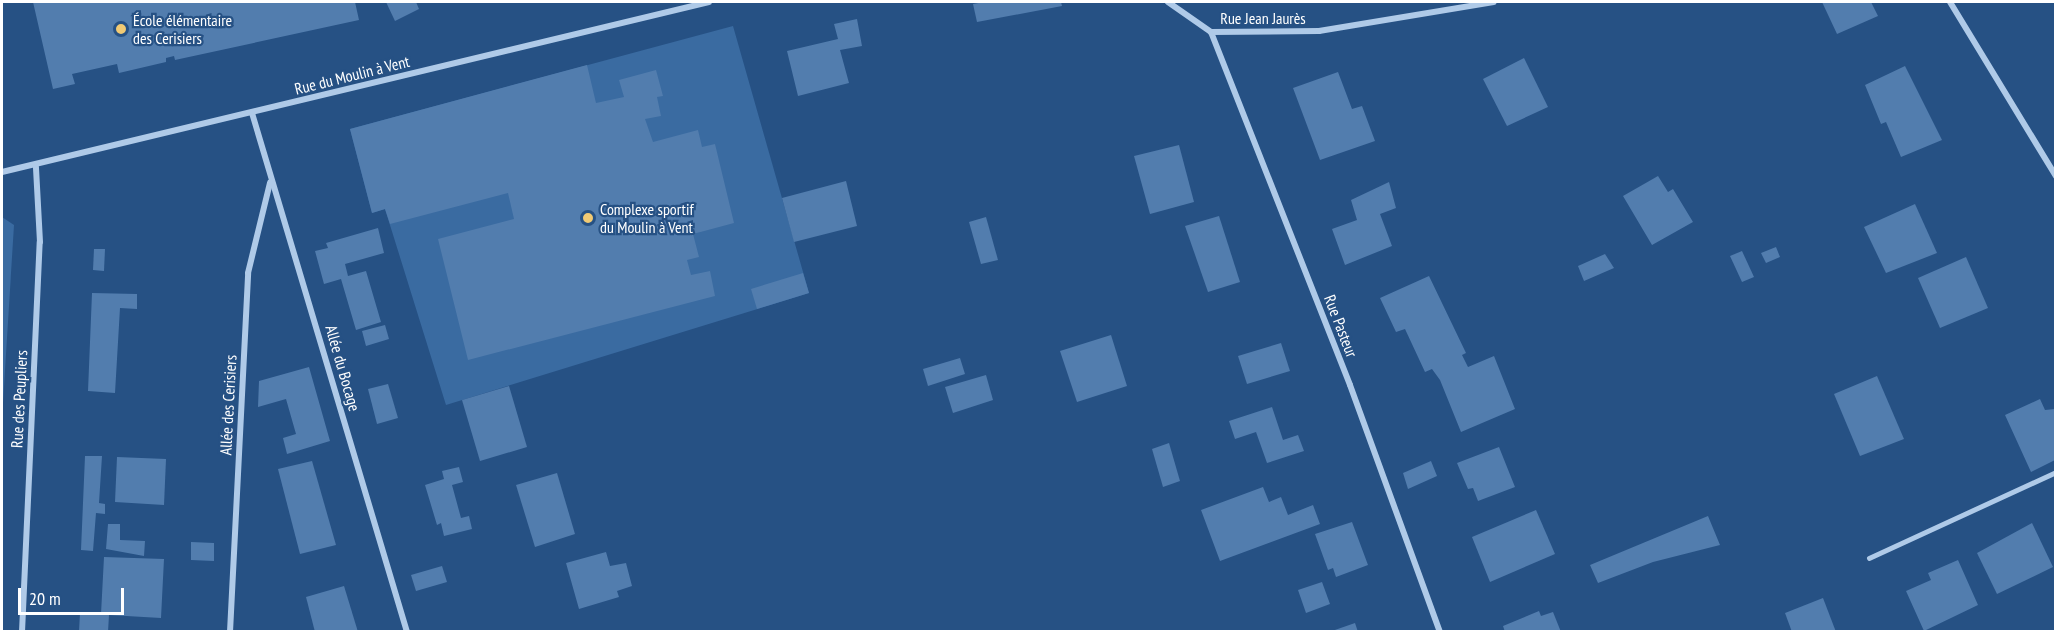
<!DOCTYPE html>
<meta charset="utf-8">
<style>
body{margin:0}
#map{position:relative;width:2057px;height:633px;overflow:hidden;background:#265184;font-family:"PT Sans Narrow",sans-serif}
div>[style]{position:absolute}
.green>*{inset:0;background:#3a6ba1}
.building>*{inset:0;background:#527dae}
.service>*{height:4.5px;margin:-2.25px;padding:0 2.25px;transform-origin:2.25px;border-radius:2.25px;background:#afcae8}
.minor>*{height:6px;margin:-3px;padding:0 3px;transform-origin:3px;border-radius:3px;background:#afcae8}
.dots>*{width:16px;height:16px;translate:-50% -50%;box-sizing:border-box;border:3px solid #265184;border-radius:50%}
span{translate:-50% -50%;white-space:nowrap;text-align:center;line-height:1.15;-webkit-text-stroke:4.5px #265184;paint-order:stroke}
.street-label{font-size:16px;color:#fff}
.poi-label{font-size:16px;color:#fff}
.left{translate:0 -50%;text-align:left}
.frame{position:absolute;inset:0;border:3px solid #fff;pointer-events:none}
.scale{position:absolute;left:18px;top:588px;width:106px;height:27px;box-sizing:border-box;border:3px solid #fff;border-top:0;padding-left:8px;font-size:18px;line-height:21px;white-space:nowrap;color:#fff;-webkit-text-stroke:4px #265184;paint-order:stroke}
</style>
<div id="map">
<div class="green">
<i style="clip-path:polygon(733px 26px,809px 293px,446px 405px,385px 209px,372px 213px,350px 129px)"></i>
<i style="clip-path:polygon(2px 217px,14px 225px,2px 419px)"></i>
</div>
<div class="building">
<i style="clip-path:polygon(33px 2px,355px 2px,359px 20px,175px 60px,174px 56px,166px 58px,166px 62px,119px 73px,117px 64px,72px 74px,75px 84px,53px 89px)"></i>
<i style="clip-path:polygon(386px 2px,416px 2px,419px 9px,395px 21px)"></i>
<i style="clip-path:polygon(984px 2px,1061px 2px,1062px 6px,977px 22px,973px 4px)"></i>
<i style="clip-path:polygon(1822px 2px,1871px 2px,1878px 16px,1837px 34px)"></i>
<i style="clip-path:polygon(857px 19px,862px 46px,840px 50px,849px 83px,798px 96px,787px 51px,838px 39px,834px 24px)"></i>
<i style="clip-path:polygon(1524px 58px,1548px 107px,1507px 126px,1483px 79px)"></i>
<i style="clip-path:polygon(587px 65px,596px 103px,624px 97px,619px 80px,656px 70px,663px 96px,657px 97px,661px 116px,645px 119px,653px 142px,698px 130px,702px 147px,715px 144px,734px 223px,693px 234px,699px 257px,687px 260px,691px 275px,710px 271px,715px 296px,468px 360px,438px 239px,514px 219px,508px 193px,390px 224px,385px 209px,372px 213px,350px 129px)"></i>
<i style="clip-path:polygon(1905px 66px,1942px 140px,1901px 157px,1886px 122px,1881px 124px,1865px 85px)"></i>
<i style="clip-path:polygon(1338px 72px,1352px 109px,1362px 106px,1375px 141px,1320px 160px,1293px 88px)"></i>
<i style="clip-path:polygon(1179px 145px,1194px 202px,1150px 214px,1134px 156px)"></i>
<i style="clip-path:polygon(1658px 176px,1668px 192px,1673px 189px,1693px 222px,1652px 245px,1623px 196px)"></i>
<i style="clip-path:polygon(846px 181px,857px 226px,794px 242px,782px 198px)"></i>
<i style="clip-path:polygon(1389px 182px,1396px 208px,1380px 214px,1392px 246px,1345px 265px,1332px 229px,1357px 220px,1351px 200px)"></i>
<i style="clip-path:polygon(1915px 204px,1937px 253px,1886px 273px,1864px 227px)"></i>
<i style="clip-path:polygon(1219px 216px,1240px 282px,1208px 292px,1185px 226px)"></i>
<i style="clip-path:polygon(986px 217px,998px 260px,981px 264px,969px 222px)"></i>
<i style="clip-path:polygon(378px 228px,384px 253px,345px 264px,348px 276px,366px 271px,381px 322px,356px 330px,341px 279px,324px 284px,315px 251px,328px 248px,326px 243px)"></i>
<i style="clip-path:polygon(1776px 247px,1780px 257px,1766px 263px,1761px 253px)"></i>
<i style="clip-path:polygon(94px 249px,105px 249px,104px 271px,93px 270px)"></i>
<i style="clip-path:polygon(1742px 251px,1754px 277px,1742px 282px,1730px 256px)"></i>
<i style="clip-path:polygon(1605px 254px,1614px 268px,1584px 281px,1578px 266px)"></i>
<i style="clip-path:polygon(1966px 257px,1988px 308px,1940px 328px,1918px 278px)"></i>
<i style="clip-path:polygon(803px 273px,809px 293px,757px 309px,751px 289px)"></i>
<i style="clip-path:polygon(1429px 276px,1466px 353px,1462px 355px,1468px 367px,1494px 356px,1515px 409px,1461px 432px,1440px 380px,1432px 369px,1425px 372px,1405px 329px,1396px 332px,1380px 298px)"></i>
<i style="clip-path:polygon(92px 293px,137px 294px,137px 309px,120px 308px,115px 393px,88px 391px)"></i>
<i style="clip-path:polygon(385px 325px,389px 339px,366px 346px,362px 331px)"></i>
<i style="clip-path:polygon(1111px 335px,1127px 386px,1077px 402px,1060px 351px)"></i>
<i style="clip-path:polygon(1281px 343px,1290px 371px,1247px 384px,1238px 356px)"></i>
<i style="clip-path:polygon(960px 358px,965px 374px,928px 386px,923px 369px)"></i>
<i style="clip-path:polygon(309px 367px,330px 441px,287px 454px,283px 438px,296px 434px,286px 399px,258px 407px,259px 381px)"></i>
<i style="clip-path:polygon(986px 375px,993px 400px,953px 413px,945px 387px)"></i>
<i style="clip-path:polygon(1877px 376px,1904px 439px,1860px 456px,1834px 394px)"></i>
<i style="clip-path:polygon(388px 384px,398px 418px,377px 424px,368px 389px)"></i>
<i style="clip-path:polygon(509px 386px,527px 447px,480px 461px,462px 400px)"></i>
<i style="clip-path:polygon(2040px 399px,2045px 410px,2055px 409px,2055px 460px,2031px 472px,2005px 415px)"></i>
<i style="clip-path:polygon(1272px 407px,1283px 440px,1298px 435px,1304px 451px,1267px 463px,1256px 432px,1235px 439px,1229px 421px)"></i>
<i style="clip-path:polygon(1169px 443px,1180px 481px,1163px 487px,1152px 449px)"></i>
<i style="clip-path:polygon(1499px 447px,1515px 487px,1478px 501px,1473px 488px,1468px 489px,1457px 463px)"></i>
<i style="clip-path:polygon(85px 456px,102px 456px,99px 503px,105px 504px,105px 514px,96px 513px,93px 551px,81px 550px)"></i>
<i style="clip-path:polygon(117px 457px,166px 459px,164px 505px,115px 502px)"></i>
<i style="clip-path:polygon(312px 461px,336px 545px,300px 554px,278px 469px)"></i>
<i style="clip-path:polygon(1431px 461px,1437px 476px,1408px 489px,1403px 473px)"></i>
<i style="clip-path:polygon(459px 467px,463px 482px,452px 485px,461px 518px,469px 516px,472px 529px,444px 536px,441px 523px,437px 525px,425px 485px,444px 479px,442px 471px)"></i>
<i style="clip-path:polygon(557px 473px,575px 534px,535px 547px,516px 485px)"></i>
<i style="clip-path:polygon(1263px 487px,1269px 502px,1281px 497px,1288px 515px,1313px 505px,1320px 524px,1220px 561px,1201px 510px)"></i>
<i style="clip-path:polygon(1536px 510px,1555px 554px,1490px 582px,1472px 537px)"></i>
<i style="clip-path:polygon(1708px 516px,1720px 545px,1653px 562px,1598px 583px,1590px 565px)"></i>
<i style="clip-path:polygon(1352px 522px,1368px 565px,1336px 577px,1333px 568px,1328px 570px,1315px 534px)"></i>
<i style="clip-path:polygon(2032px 523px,2053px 567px,1997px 594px,1977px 553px)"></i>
<i style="clip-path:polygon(108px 524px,120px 524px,120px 540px,145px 541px,144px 556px,106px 549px)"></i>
<i style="clip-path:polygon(191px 542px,214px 543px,214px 561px,191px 560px)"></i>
<i style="clip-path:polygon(606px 552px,610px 566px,626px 563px,632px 586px,617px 591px,619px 597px,579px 609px,566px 563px)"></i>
<i style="clip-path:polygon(104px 557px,164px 559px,161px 618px,109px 615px,108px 632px,79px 632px,80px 613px,101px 614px)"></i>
<i style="clip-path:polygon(1958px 560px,1978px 605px,1924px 631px,1906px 591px,1931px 580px,1928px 573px)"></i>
<i style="clip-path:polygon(442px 566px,447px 582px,416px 591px,411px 575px)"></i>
<i style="clip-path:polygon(1322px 582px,1330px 604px,1306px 613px,1298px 590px)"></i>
<i style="clip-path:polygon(344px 586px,358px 632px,315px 632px,306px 597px)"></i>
<i style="clip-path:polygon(1823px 598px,1836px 632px,1792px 632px,1785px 613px)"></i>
<i style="clip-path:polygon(1539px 611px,1541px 616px,1553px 612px,1561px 632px,1505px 632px,1503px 626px)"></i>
<i style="clip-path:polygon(1355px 623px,1358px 632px,1332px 632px,1332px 631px)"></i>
</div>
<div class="service">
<i style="left:1869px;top:558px;width:206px;rotate:-24.7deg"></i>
</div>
<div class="minor">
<i style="left:1168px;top:2px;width:52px;rotate:34.9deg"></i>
<i style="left:1950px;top:2px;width:204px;rotate:58.7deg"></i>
<i style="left:1211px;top:32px;width:379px;rotate:68.5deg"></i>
<i style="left:1350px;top:385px;width:263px;rotate:70deg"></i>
<i style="left:1211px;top:32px;width:108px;rotate:-0.5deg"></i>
<i style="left:1319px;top:31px;width:177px;rotate:-9.4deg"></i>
<i style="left:252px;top:113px;width:542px;rotate:73.37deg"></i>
<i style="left:2px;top:172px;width:727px;rotate:-13.52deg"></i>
<i style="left:22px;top:632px;width:390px;rotate:-87.4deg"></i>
<i style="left:40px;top:242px;width:75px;rotate:-93.1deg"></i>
<i style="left:230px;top:632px;width:359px;rotate:-87.1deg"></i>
<i style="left:248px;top:273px;width:93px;rotate:-76.3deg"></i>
</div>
<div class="dots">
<i style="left:121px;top:29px;background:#f1ca74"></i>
<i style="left:588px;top:218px;background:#f1ca74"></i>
</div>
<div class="street-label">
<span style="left:1263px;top:18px">Rue Jean Jaurès</span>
<span style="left:352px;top:75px;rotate:-14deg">Rue du Moulin à Vent</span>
<span style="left:1341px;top:326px;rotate:69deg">Rue Pasteur</span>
<span style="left:343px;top:368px;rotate:74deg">Allée du Bocage</span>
<span style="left:19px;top:399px;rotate:-87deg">Rue des Peupliers</span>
<span style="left:228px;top:405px;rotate:-87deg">Allée des Cerisiers</span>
</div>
<div class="poi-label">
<span class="left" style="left:133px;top:29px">École élémentaire<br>des Cerisiers</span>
<span class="left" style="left:600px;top:218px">Complexe sportif<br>du Moulin à Vent</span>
</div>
<div class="frame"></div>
<div class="scale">20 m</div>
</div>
